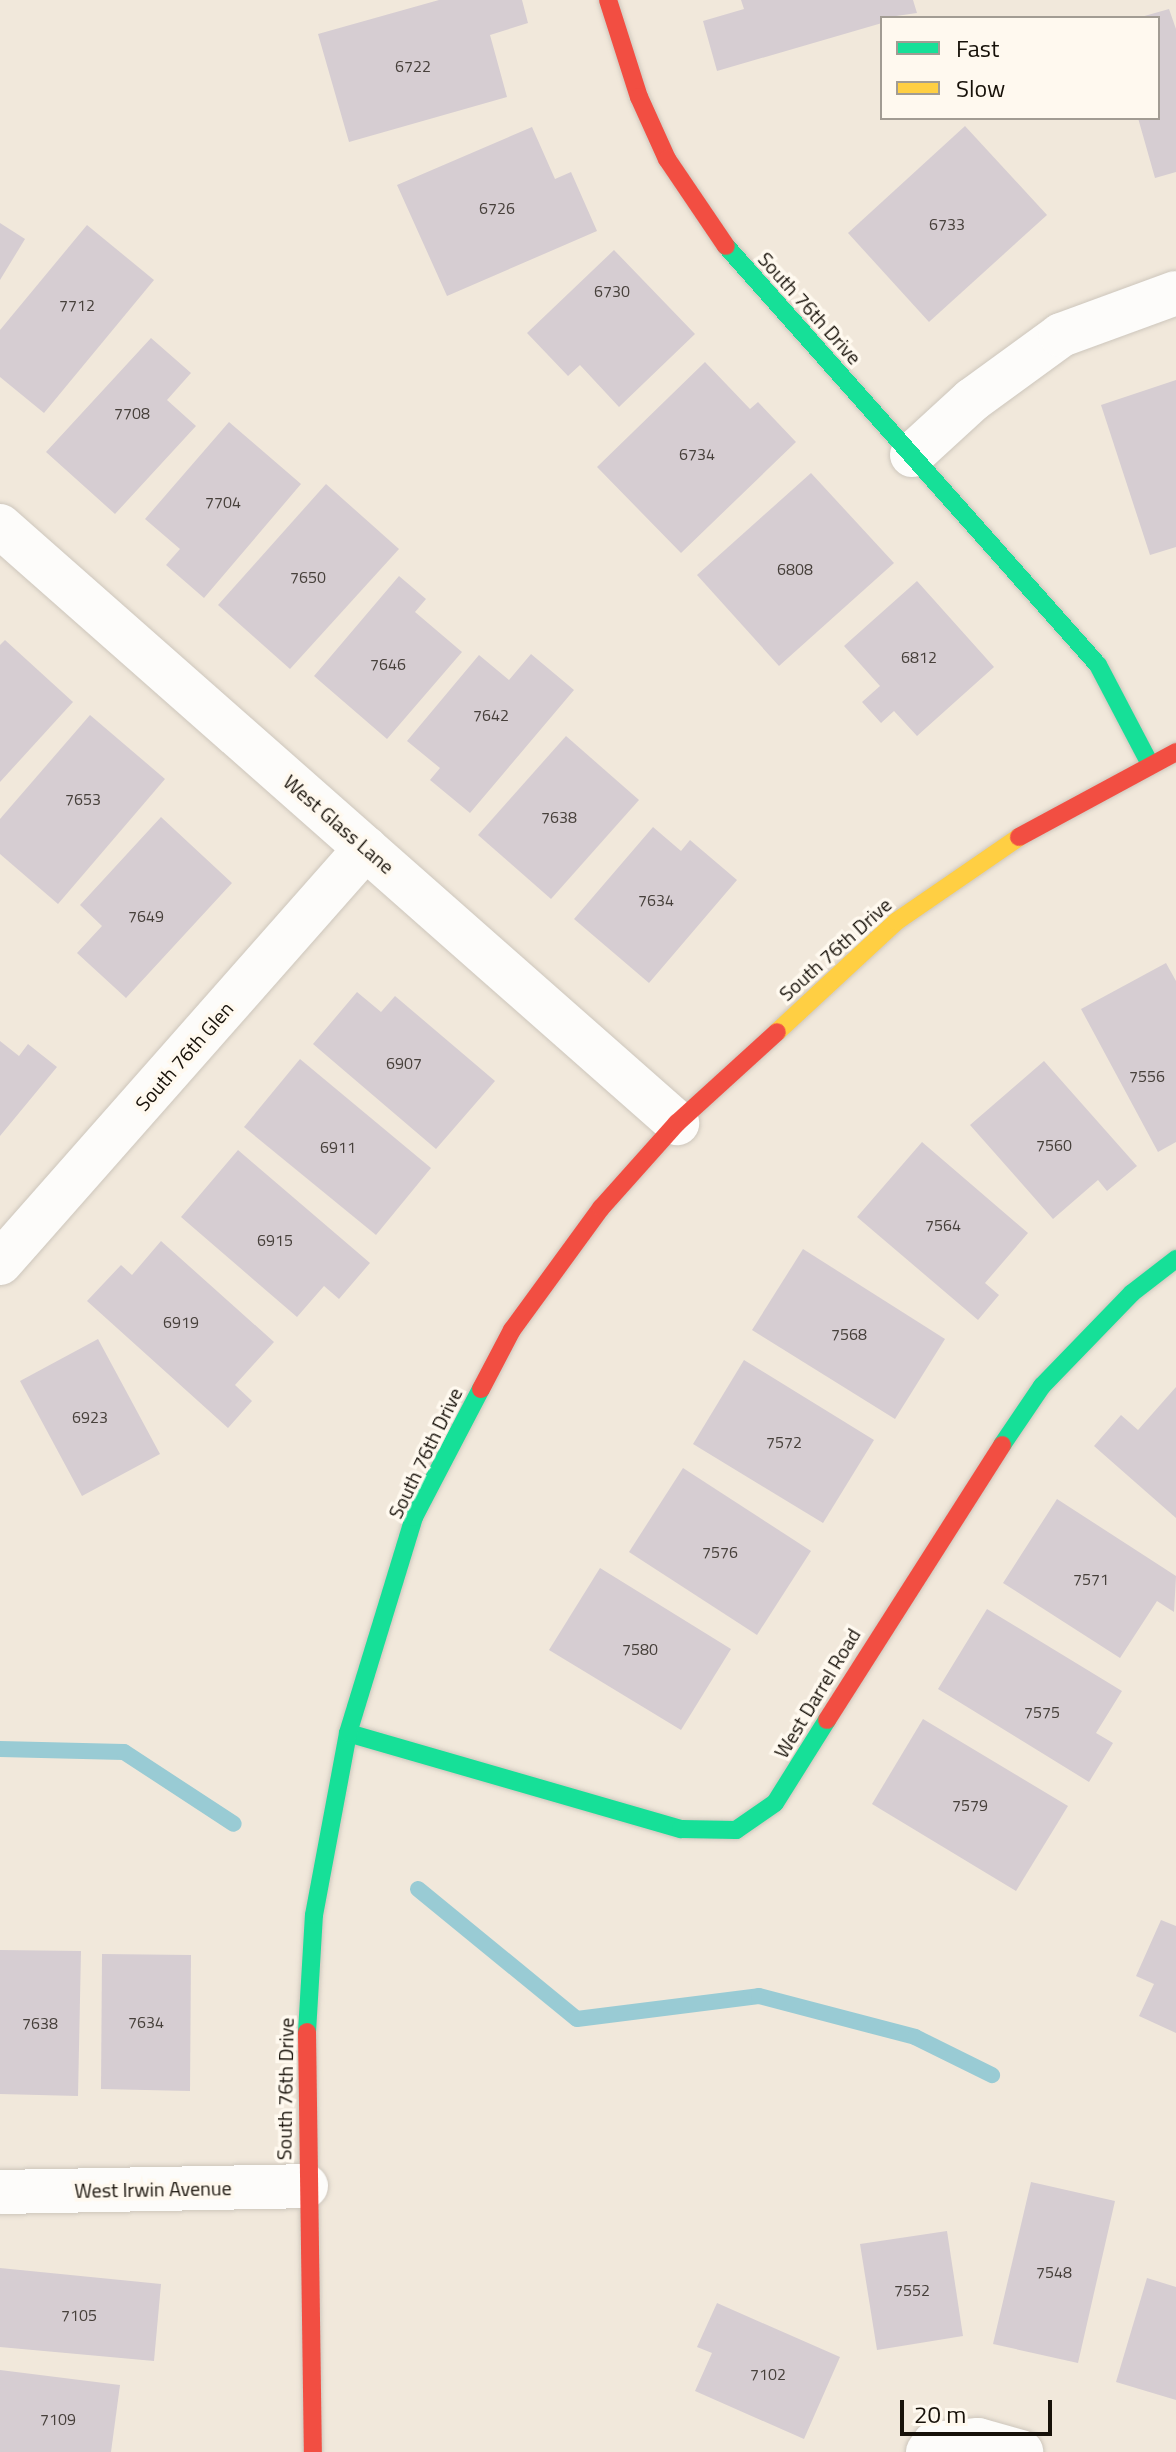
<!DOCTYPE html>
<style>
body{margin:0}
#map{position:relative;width:1176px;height:2452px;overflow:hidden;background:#f1e8db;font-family:"Titillium Web",sans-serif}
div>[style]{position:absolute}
.stream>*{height:16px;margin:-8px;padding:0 8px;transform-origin:8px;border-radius:8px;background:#99cbd4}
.building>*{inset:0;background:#d6cdd2}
.roads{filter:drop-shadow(0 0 2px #cdc6bc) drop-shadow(0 0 2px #cdc6bc)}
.street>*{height:44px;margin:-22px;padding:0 22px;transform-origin:22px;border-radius:22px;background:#fdfcfa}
.fast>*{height:18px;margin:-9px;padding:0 9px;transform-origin:9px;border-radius:9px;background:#16e098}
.slow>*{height:18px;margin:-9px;padding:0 9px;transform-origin:9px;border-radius:9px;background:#ffcf43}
.jam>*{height:18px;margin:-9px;padding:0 9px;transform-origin:9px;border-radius:9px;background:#f24e42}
span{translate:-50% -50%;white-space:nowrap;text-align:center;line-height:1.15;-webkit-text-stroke:7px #fff9ef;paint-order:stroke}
.number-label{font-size:16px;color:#47403b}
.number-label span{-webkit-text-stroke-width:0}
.street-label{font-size:20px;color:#171109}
.legend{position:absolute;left:880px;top:16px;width:280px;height:104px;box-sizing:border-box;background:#fff9ef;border:2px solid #a29c93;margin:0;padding:10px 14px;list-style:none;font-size:24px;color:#171109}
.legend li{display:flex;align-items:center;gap:16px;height:40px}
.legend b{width:40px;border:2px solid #a29c93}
.scale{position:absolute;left:900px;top:2400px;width:152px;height:36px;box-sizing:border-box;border:4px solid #171109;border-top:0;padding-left:10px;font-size:24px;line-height:28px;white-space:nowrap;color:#171109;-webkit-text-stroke:6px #fff9ef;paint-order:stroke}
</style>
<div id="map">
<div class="stream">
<i style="left:0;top:1749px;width:124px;rotate:1.4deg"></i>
<i style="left:124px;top:1752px;width:131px;rotate:33.2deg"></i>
<i style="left:418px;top:1889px;width:205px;rotate:39.3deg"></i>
<i style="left:577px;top:2019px;width:183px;rotate:-7.2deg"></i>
<i style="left:759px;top:1996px;width:161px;rotate:14.7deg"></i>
<i style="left:915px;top:2037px;width:86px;rotate:26.3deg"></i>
</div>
<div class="building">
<i style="clip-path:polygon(439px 0,522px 0,528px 23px,490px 35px,507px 97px,349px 142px,318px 34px)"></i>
<i style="clip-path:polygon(741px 0,913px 0,917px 13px,882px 18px,882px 23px,717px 71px,703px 21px,744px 9px)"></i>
<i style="clip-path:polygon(1169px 9px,1176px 29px,1176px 172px,1155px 178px,1138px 118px,1158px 118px,1158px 18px,1141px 17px)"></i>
<i style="clip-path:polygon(965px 126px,1047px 215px,929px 322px,848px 233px)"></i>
<i style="clip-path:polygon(532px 127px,555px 179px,571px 172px,597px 231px,447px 296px,397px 185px)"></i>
<i style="clip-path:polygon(0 223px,25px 239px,0 280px)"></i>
<i style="clip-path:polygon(87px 225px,154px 280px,44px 413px,0 377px,0 330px)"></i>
<i style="clip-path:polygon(614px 250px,695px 334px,619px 407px,580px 365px,568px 376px,527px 333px)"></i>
<i style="clip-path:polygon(151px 338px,191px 373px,167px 400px,196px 426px,115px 514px,46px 452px)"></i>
<i style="clip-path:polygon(705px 362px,750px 409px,758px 402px,796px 442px,681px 553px,597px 467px)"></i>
<i style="clip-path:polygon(1176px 380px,1176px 547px,1150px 555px,1101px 405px)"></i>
<i style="clip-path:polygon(229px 422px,301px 484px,204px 598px,166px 565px,180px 549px,145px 519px)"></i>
<i style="clip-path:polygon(811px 473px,894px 563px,779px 666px,697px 575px)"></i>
<i style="clip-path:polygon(326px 484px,399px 549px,290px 669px,218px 605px)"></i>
<i style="clip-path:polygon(399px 576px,426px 599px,415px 612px,462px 652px,387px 739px,314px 676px)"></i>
<i style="clip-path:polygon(917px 581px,994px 667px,917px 736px,894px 711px,881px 723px,862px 702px,880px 686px,844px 646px)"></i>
<i style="clip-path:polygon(5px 640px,73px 702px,0 782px,0 645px)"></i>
<i style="clip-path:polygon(531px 654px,574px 690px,470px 813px,430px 780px,440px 768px,407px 741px,479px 655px,509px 680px)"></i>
<i style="clip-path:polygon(90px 715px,165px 779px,58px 904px,0 854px,0 819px)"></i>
<i style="clip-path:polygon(566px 736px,639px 800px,551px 899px,478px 835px)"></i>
<i style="clip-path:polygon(161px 817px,232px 883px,126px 998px,77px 953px,102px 926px,80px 905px)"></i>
<i style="clip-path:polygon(653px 827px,681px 851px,690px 840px,737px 880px,649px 983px,574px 919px)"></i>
<i style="clip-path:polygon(1166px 963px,1176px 981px,1176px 1142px,1158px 1152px,1081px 1009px)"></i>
<i style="clip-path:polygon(357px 992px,381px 1012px,395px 996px,495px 1081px,436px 1149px,313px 1044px)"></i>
<i style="clip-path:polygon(0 1041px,19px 1056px,28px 1044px,57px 1067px,0 1136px)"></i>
<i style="clip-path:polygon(300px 1059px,431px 1168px,376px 1235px,244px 1127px)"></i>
<i style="clip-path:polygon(1044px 1061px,1137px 1166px,1107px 1191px,1098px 1180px,1053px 1219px,970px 1125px)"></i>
<i style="clip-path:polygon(922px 1142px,1028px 1233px,985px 1283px,999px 1295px,978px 1320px,857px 1217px)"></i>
<i style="clip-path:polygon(238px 1150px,370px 1263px,339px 1299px,324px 1286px,297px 1317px,181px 1217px)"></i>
<i style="clip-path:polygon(161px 1241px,274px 1342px,235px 1385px,252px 1401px,228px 1428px,87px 1301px,121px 1265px,132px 1275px)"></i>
<i style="clip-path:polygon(803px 1249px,945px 1339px,895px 1419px,752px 1330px)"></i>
<i style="clip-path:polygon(98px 1339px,160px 1454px,82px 1496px,20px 1381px)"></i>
<i style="clip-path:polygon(744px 1360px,874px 1440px,823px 1523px,693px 1444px)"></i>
<i style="clip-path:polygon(1176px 1387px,1176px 1518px,1094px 1446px,1121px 1415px,1138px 1430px)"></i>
<i style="clip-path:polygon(683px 1468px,811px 1551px,757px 1635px,629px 1552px)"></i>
<i style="clip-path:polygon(1057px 1499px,1176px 1576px,1174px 1612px,1157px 1601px,1120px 1658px,1003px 1583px)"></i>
<i style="clip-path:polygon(600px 1568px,731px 1649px,681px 1730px,549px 1650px)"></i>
<i style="clip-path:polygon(987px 1609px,1122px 1691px,1096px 1733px,1113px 1743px,1089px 1782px,938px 1689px)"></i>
<i style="clip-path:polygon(923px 1719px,1068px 1806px,1016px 1891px,872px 1804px)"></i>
<i style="clip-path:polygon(1161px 1920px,1176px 1926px,1176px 2033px,1139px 2016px,1154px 1984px,1136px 1976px)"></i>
<i style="clip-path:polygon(0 1950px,81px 1951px,78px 2096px,0 2094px)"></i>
<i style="clip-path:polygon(102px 1954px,191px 1955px,190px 2091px,101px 2089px)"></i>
<i style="clip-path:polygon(1031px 2182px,1115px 2201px,1078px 2363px,993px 2344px)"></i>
<i style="clip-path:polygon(947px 2231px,963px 2336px,877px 2350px,860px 2244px)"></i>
<i style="clip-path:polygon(0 2268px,161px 2284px,154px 2361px,0 2347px)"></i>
<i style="clip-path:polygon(1147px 2278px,1176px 2287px,1176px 2400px,1116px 2382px)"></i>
<i style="clip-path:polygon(717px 2303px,840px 2357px,804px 2439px,695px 2391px,712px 2353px,697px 2347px)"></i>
<i style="clip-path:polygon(0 2370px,120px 2385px,111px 2452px,0 2452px)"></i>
</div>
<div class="roads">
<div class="street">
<i style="left:912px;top:455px;width:81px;rotate:-42.5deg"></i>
<i style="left:972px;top:400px;width:110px;rotate:-36.1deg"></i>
<i style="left:1061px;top:335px;width:122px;rotate:-20.1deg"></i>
<i style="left:0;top:526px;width:903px;rotate:41.41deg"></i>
<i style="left:0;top:1263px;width:553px;rotate:-48.59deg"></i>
<i style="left:0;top:2192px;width:306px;rotate:-1.1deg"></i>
<i style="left:928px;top:2452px;width:10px;rotate:-53deg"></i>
<i style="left:934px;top:2444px;width:44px;rotate:-5.2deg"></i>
<i style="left:978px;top:2440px;width:45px;rotate:15.6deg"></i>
</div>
<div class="fast">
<i style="left:726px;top:246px;width:560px;rotate:48.4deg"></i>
<i style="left:1098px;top:665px;width:112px;rotate:62.3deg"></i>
<i style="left:1002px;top:1445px;width:71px;rotate:-55.9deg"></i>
<i style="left:1042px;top:1386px;width:129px;rotate:-45.9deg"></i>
<i style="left:1132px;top:1293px;width:56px;rotate:-37.7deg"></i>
<i style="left:348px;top:1733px;width:347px;rotate:16.1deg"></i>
<i style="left:681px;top:1829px;width:55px;rotate:1deg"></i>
<i style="left:736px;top:1830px;width:47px;rotate:-34.7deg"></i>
<i style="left:775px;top:1803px;width:98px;rotate:-57.9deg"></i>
<i style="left:307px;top:2032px;width:117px;rotate:-86.6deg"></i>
<i style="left:314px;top:1915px;width:185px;rotate:-79.4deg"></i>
<i style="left:348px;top:1733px;width:226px;rotate:-73deg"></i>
<i style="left:414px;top:1517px;width:144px;rotate:-62.4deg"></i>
</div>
<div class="slow">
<i style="left:777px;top:1032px;width:163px;rotate:-42.8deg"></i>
<i style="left:897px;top:921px;width:148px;rotate:-34.5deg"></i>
</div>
<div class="jam">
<i style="left:608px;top:0;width:102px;rotate:72.3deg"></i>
<i style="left:639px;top:97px;width:68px;rotate:65.7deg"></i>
<i style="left:667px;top:159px;width:105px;rotate:55.9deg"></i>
<i style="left:1019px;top:837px;width:179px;rotate:-28.4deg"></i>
<i style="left:481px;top:1389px;width:67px;rotate:-62.3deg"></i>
<i style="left:512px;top:1330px;width:151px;rotate:-53.9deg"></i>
<i style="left:601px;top:1208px;width:114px;rotate:-48.2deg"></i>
<i style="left:677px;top:1123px;width:135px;rotate:-42.3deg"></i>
<i style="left:827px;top:1720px;width:326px;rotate:-57.5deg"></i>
<i style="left:307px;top:2032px;width:420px;rotate:89.2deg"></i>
</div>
</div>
<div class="number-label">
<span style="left:413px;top:66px">6722</span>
<span style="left:497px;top:208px">6726</span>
<span style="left:947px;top:224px">6733</span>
<span style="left:612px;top:291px">6730</span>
<span style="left:77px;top:305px">7712</span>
<span style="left:132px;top:413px">7708</span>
<span style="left:697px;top:454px">6734</span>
<span style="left:223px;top:502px">7704</span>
<span style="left:795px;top:569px">6808</span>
<span style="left:308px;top:577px">7650</span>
<span style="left:919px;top:657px">6812</span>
<span style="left:388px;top:664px">7646</span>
<span style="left:491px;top:715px">7642</span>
<span style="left:83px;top:799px">7653</span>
<span style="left:559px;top:817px">7638</span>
<span style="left:656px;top:900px">7634</span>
<span style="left:146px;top:916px">7649</span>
<span style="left:404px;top:1063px">6907</span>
<span style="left:1147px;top:1076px">7556</span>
<span style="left:1054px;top:1145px">7560</span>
<span style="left:338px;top:1147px">6911</span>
<span style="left:943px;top:1225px">7564</span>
<span style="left:275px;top:1240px">6915</span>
<span style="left:181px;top:1322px">6919</span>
<span style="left:849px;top:1334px">7568</span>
<span style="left:90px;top:1417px">6923</span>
<span style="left:784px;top:1442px">7572</span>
<span style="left:720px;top:1552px">7576</span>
<span style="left:1091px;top:1579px">7571</span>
<span style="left:640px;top:1649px">7580</span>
<span style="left:1042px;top:1712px">7575</span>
<span style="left:970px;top:1805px">7579</span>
<span style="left:146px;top:2022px">7634</span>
<span style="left:40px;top:2023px">7638</span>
<span style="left:1054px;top:2272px">7548</span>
<span style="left:912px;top:2290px">7552</span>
<span style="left:79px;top:2315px">7105</span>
<span style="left:768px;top:2374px">7102</span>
<span style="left:58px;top:2419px">7109</span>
</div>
<div class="street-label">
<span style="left:810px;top:308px;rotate:48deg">South 76th Drive</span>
<span style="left:339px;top:824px;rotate:41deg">West Glass Lane</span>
<span style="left:835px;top:949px;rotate:-42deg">South 76th Drive</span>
<span style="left:184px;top:1056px;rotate:-49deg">South 76th Glen</span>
<span style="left:425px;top:1453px;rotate:-64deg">South 76th Drive</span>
<span style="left:817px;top:1693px;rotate:-59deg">West Darrel Road</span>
<span style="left:285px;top:2089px;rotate:-89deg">South 76th Drive</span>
<span style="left:153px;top:2189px;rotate:-1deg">West Irwin Avenue</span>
</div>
<ul class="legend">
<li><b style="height:10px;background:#16e098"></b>Fast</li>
<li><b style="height:10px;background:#ffcf43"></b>Slow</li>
</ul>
<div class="scale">20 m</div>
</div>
